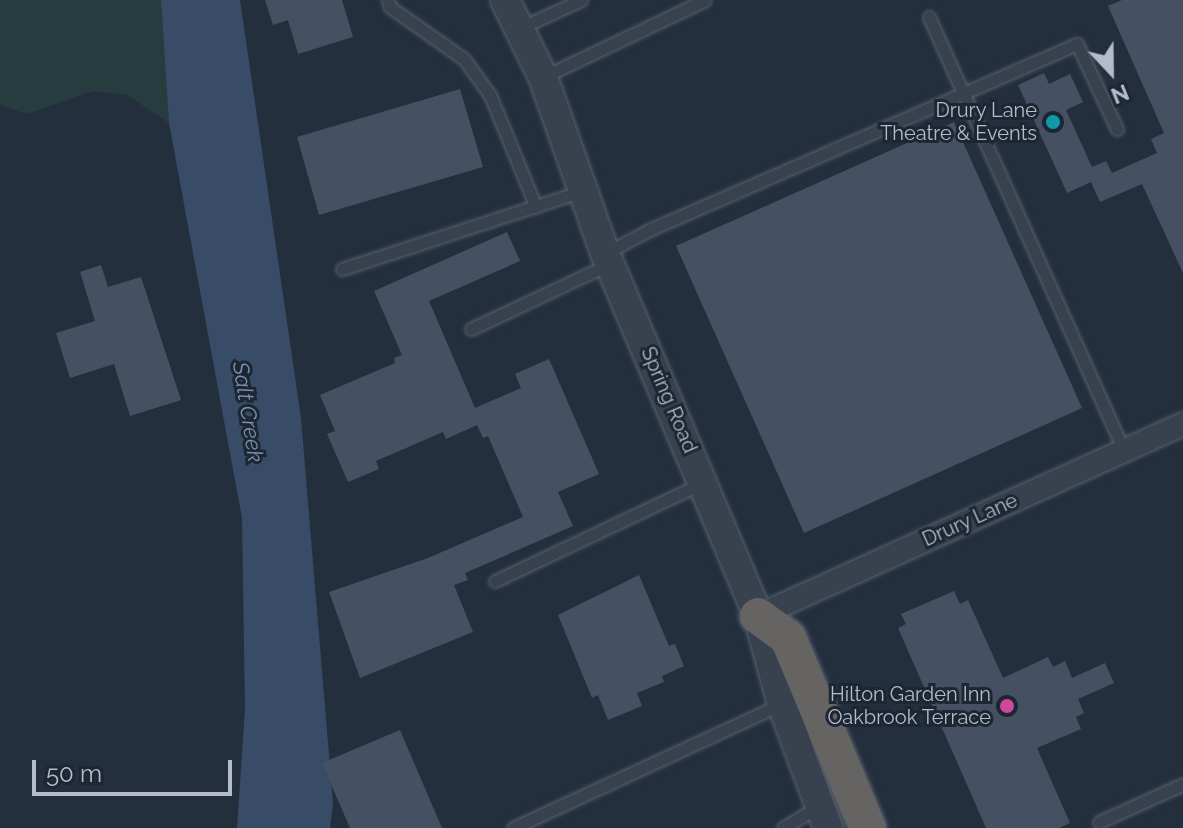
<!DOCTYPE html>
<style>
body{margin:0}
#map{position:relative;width:1183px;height:828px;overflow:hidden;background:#242f3e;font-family:Raleway,sans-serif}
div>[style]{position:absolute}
.green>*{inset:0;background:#263c3f}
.water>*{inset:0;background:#394c67}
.building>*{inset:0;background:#455162}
.roads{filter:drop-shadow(0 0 2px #565f6c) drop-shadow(0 0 2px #565f6c)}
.service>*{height:11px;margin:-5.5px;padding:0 5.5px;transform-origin:5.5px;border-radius:5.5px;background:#38414e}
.minor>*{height:22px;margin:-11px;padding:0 11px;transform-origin:11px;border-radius:11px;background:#38414e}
.tertiary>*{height:28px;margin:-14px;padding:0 14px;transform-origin:14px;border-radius:14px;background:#38414e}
.trunk>*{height:36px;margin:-18px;padding:0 18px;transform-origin:18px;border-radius:18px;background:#656462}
.dots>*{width:22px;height:22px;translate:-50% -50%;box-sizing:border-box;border:4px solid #1d2633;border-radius:50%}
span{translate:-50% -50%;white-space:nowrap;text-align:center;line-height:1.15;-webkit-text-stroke:6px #1d2633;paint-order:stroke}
.poi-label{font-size:20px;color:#b4bcc9}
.right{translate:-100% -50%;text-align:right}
.street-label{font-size:20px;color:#b4bcc9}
.water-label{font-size:22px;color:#7c92b1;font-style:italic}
.north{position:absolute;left:1071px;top:32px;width:80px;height:80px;-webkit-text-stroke:6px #1d2633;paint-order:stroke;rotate:158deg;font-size:22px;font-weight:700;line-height:32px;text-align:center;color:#b4bcc9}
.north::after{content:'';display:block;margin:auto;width:28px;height:36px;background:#b4bcc9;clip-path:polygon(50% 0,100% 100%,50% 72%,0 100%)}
.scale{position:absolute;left:32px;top:760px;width:200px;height:36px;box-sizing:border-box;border:4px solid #b4bcc9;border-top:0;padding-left:10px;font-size:24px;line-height:28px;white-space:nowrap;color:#b4bcc9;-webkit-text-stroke:6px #1d2633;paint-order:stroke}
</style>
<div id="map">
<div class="green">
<i style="clip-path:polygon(0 0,161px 0,169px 123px,127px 95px,93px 91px,27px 114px,0 105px)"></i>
</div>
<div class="water">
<i style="clip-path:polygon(161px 0,240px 0,301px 418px,333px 803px,330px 828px,237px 828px,245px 709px,242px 518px,169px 123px)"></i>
</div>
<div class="building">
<i style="clip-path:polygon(265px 0,342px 0,353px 37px,298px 54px,288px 20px,273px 25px)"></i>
<i style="clip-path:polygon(1122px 0,1183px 0,1183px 273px,1142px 184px,1100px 202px,1091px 182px,1067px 193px,1018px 85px,1044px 73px,1049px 84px,1070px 74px,1083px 102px,1066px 110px,1092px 167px,1106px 161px,1112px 173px,1157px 153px,1151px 139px,1164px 133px,1108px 6px)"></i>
<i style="clip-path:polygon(460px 89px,483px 167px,319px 215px,297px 137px)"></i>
<i style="clip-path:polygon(954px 122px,1082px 408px,804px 533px,676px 246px)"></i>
<i style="clip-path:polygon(507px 232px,520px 261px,429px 301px,475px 408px,521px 388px,515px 374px,549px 359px,599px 474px,558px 492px,573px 526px,465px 573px,468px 580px,454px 585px,473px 632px,360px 678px,329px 592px,428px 558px,523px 517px,488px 436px,483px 438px,477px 425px,446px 439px,443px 432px,376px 461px,379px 469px,348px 482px,327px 434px,335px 431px,320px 395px,395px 363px,394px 358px,402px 355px,374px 291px)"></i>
<i style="clip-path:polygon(101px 265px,108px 287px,141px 277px,181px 400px,130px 416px,114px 364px,70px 378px,56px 333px,95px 321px,80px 272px)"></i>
<i style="clip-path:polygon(639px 575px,669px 646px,675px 644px,684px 666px,662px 676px,664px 682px,637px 693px,642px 706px,608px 720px,598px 695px,592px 698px,558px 615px)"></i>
<i style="clip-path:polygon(954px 591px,960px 604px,968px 600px,1003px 678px,1048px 657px,1053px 667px,1065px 661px,1072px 678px,1105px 663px,1114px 683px,1078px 699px,1084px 713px,1076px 717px,1081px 729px,1037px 748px,1070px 823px,1059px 828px,986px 828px,898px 628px,906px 624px,901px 614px)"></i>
<i style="clip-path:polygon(400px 730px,442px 828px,350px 828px,322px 763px)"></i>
</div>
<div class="roads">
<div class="service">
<i style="left:388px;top:0;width:7px;rotate:74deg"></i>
<i style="left:390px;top:7px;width:90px;rotate:35.1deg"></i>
<i style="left:464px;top:59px;width:44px;rotate:54.2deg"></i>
<i style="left:490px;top:95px;width:121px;rotate:67.7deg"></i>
<i style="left:929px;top:17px;width:475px;rotate:65.8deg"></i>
<i style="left:522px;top:27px;width:65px;rotate:-24.6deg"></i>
<i style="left:543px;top:77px;width:179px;rotate:-25.4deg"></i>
<i style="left:606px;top:253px;width:49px;rotate:-28.1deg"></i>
<i style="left:649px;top:230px;width:467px;rotate:-23.5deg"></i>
<i style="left:1077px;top:44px;width:94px;rotate:64.8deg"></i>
<i style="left:342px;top:269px;width:252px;rotate:-18deg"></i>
<i style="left:471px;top:329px;width:153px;rotate:-25.2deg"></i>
<i style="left:495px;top:581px;width:227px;rotate:-25.3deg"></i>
<i style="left:1099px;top:822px;width:92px;rotate:-24.3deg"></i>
<i style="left:513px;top:828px;width:295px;rotate:-24.8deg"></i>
<i style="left:783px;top:828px;width:42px;rotate:-31.4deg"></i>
</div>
<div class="minor">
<i style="left:758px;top:616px;width:466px;rotate:-24.3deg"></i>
</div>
<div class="tertiary">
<i style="left:505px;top:0;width:86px;rotate:63.7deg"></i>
<i style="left:543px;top:77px;width:187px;rotate:70.6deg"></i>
<i style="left:605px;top:253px;width:394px;rotate:67.1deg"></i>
<i style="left:758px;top:616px;width:91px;rotate:74.7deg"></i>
<i style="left:782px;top:704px;width:132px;rotate:69.6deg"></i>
</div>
<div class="trunk">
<i style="left:758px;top:616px;width:37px;rotate:36deg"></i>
<i style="left:788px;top:638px;width:206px;rotate:67.2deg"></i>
</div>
</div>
<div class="dots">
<i style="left:1053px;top:122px;background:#0f9aa8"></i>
<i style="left:1007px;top:706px;background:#d1479c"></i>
</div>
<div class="poi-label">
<span class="right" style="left:1037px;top:122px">Drury Lane<br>Theatre &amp; Events</span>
<span class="right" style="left:991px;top:706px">Hilton Garden Inn<br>Oakbrook Terrace</span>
</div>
<div class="street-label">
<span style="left:669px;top:400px;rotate:67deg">Spring Road</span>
<span style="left:970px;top:520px;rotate:-24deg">Drury Lane</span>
</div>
<div class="water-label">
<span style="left:248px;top:412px;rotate:81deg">Salt Creek</span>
</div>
<div class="north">N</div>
<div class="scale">50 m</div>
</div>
